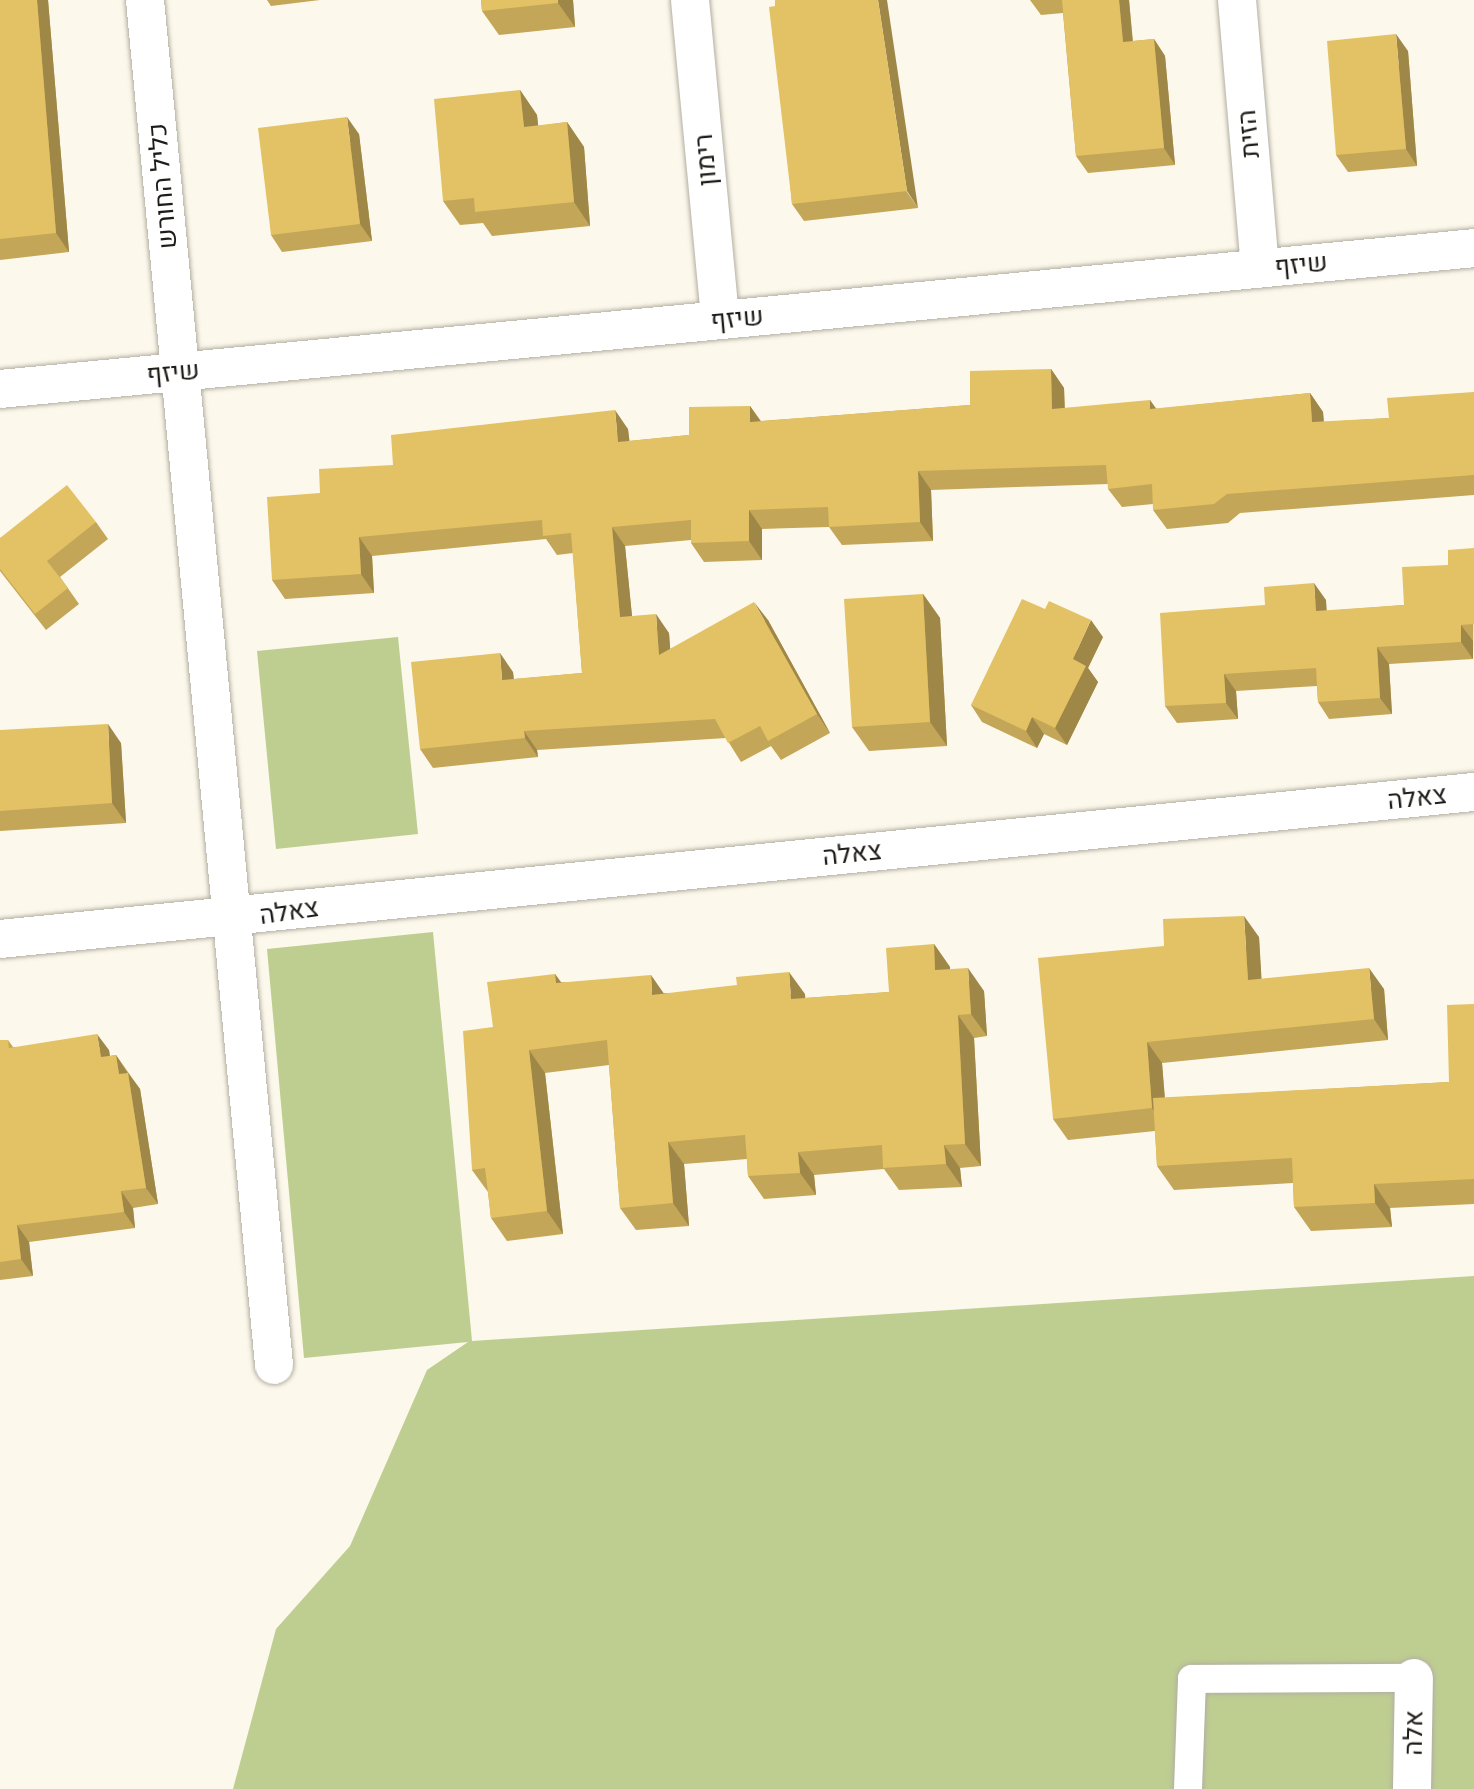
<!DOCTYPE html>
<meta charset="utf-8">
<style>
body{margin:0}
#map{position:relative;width:1474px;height:1789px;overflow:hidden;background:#fcf8eb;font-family:"Titillium Web",Heebo,sans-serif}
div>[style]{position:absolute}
.green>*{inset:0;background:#bece91}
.roads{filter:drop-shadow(0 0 2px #b3aea3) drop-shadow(0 0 2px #b3aea3)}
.lane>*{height:28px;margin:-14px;padding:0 14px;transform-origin:14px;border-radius:14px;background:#fff}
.street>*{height:38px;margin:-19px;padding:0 19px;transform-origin:19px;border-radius:19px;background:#fff}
.secondary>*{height:38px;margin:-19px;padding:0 19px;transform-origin:19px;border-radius:19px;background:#fff}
.wall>*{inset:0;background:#c3a657}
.shaded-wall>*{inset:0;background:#9f8747}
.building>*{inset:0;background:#e3c165}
span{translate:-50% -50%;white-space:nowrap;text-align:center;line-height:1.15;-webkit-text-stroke:5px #fff;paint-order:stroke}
.street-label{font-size:26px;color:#1f1d19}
</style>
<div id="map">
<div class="green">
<i style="clip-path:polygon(398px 637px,418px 834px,276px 849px,257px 651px)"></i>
<i style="clip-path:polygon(433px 932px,472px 1341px,1474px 1276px,1474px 1789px,233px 1789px,276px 1629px,350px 1546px,427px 1370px,468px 1342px,304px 1358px,267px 949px)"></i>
</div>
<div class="roads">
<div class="lane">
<i style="left:1188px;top:1789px;width:110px;rotate:-87.9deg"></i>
<i style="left:1192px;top:1679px;width:222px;rotate:-0.3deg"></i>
</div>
<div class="street">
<i style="left:145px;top:0;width:1371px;rotate:84.6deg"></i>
<i style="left:690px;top:0;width:321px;rotate:84.6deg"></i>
<i style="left:1237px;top:0;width:269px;rotate:85.1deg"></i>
<i style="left:0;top:939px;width:1481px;rotate:-5.7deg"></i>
<i style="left:1412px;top:1789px;width:111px;rotate:-89deg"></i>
</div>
<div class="secondary">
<i style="left:0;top:389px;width:1481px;rotate:-5.46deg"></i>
</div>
</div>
<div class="wall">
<i style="clip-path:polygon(0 0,48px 0,69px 252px,0 260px)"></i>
<i style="clip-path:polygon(267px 0,320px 0,271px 6px)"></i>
<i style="clip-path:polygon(481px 0,573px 0,575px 27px,499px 35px,482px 11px)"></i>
<i style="clip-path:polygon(775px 0,918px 208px,804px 221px,792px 204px)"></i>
<i style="clip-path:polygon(1030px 0,1129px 0,1133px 41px,1154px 39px,1165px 56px,1175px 165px,1088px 173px,1076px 156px,1063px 13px,1041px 15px)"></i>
<i style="clip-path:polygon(1408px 51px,1417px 166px,1348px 172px,1336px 155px)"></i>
<i style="clip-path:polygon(520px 90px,537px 115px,538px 126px,567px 122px,584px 147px,590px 226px,492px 236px,483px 223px,460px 225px,443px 201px)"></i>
<i style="clip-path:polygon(359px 134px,372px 241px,282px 252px,271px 235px)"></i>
<i style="clip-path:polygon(1051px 369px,1064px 388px,1065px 408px,1156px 409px,1310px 393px,1323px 412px,1324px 422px,1389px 418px,1474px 392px,1474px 495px,1240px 513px,1228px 523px,1167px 529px,1153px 510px,1153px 504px,1122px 507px,1108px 489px,1108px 484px,931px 490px,933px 541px,842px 545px,829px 527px,762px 529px,762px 560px,704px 562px,691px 543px,691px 540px,625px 546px,632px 616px,669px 633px,670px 649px,768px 620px,830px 733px,781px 760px,771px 746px,741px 762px,726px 738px,537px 750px,538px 757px,433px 768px,420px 749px,513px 672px,514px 679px,582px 673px,573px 553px,557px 555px,546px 539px,372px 556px,374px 593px,285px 599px,272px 580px,320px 493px,628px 429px,629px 441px,689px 435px,750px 406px,761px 421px,970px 405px)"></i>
<i style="clip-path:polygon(96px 522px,108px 539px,60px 577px,79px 604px,46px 630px,0 571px,0 538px)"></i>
<i style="clip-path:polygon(1474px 548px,1473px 659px,1389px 664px,1392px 714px,1329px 719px,1318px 702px,1317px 686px,1236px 691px,1238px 719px,1177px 723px,1165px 706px,1265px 605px,1326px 600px,1326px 611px,1404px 605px,1448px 565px)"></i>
<i style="clip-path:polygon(923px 594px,940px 618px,947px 746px,869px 751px,852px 727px)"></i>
<i style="clip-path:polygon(1103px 637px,1088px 668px,1098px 682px,1067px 745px,1044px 734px,1037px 748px,982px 722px,971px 705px)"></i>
<i style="clip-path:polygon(0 730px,121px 743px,126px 823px,0 831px)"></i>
<i style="clip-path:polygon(1259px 937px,1261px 979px,1384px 989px,1388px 1040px,1162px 1063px,1165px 1098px,1449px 1082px,1474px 1004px,1474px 1204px,1390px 1208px,1392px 1227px,1311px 1231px,1294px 1207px,1293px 1183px,1174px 1190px,1157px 1166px,1155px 1131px,1068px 1140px,1053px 1119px)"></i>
<i style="clip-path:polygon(934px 944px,950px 967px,950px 969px,984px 991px,987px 1036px,974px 1038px,981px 1166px,960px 1168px,962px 1187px,899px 1190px,884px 1169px,814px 1175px,816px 1195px,764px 1199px,748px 1176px,747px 1159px,684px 1164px,689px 1226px,636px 1230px,620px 1208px,609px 1065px,545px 1073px,563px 1234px,507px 1241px,491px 1218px,488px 1192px,472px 1170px,493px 1027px,555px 974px,561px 982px,664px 993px,805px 994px,805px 998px,889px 992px)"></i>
<i style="clip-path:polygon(0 1040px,8px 1040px,13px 1047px,109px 1050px,110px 1056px,116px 1055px,140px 1089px,158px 1204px,133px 1208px,135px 1228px,29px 1242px,33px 1276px,0 1280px)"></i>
</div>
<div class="shaded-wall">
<i style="clip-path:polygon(37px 0,48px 0,69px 252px,56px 233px)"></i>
<i style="clip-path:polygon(558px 0,573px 0,575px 27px,558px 3px)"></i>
<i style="clip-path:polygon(878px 0,887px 0,918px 208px,907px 191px)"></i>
<i style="clip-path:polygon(1119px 0,1129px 0,1134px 59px,1123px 42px)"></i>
<i style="clip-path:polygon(1396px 34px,1408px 51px,1417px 166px,1406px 149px)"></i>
<i style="clip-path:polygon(1154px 39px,1165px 56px,1175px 165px,1164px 148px)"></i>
<i style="clip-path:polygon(520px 90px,537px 115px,541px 151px,524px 127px)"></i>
<i style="clip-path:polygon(347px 117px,359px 134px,372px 241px,360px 224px)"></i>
<i style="clip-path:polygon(567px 122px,584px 147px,590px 226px,574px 202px)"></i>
<i style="clip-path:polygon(1051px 369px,1064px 388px,1065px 428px,1052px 409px)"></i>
<i style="clip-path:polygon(1310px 393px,1323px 412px,1325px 441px,1312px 422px)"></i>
<i style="clip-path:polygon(1150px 400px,1163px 418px,1150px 409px)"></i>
<i style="clip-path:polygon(750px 406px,763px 425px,750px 422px)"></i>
<i style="clip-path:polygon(615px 410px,628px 429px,632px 461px,618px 442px)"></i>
<i style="clip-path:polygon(918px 471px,931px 490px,933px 541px,920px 522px)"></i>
<i style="clip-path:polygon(749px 510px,762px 529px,762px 560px,749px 541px)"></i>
<i style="clip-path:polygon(612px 527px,625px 546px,634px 636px,620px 617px)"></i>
<i style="clip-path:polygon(359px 537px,372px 556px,374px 593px,361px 574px)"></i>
<i style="clip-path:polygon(1314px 583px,1326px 600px,1328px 628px,1316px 611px)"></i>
<i style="clip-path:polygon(923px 594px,940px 618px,947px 746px,930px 722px)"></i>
<i style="clip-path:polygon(754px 602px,768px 620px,830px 733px,817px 714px)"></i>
<i style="clip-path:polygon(656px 614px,669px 633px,672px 674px,659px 655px)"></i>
<i style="clip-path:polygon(1091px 620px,1103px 637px,1088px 668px,1098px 682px,1067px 745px,1055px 728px,1073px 659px)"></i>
<i style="clip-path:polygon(1461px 625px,1473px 641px,1473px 659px,1461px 642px)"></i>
<i style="clip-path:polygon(1377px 647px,1389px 664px,1392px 714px,1380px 698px)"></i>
<i style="clip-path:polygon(500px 653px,513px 672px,515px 699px,502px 680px)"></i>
<i style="clip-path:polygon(1224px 674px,1236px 691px,1238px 719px,1226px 703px)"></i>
<i style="clip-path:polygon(1032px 717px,1044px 734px,1037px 748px,1026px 731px)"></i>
<i style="clip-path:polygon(108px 724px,121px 743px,126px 823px,112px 803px)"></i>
<i style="clip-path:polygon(524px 731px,537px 750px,538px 757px,525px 738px)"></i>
<i style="clip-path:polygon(1244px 916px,1259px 937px,1263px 1002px,1248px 980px)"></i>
<i style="clip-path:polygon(934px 944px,950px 967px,951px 993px,935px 970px)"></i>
<i style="clip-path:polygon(968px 968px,984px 991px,987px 1036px,971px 1014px)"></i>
<i style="clip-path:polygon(1369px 968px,1384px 989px,1388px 1040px,1374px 1019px)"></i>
<i style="clip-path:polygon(789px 972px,805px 994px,807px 1021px,791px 999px)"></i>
<i style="clip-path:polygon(555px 974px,571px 997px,556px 983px)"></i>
<i style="clip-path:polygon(651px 975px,667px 998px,652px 995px)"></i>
<i style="clip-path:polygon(958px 1015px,974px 1038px,981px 1166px,965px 1144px)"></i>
<i style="clip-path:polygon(97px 1034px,109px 1050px,112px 1074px,101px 1057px)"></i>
<i style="clip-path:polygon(1147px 1042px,1162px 1063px,1167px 1129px,1152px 1108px)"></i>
<i style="clip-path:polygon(529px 1050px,545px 1073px,563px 1234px,547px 1211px)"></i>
<i style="clip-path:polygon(116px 1055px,127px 1072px,130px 1091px,119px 1074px)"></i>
<i style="clip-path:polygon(128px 1073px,140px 1089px,158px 1204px,146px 1188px)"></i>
<i style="clip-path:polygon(668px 1142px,684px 1164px,689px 1226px,673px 1203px)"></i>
<i style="clip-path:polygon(944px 1145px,960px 1168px,962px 1187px,946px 1164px)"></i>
<i style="clip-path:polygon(798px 1152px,814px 1175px,816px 1195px,800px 1173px)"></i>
<i style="clip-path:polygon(1374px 1184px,1390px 1208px,1392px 1227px,1375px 1203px)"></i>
<i style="clip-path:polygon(121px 1191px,133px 1208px,135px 1228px,124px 1212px)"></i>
<i style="clip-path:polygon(17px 1225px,29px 1242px,33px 1276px,21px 1259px)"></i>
</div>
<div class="building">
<i style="clip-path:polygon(0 0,37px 0,56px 233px,0 239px)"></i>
<i style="clip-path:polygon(481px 0,558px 0,558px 3px,482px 11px)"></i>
<i style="clip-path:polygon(775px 0,878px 0,907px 191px,792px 204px,769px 7px,775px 6px)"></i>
<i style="clip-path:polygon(1062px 0,1119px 0,1123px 42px,1154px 39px,1164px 148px,1076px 156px)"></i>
<i style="clip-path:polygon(1396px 34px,1406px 149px,1336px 155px,1327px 41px)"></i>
<i style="clip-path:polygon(520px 90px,524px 127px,567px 122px,574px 202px,475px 212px,474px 198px,443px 201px,434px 99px)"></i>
<i style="clip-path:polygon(347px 117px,360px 224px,271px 235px,258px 128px)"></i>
<i style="clip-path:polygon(1051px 369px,1052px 409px,1150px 400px,1150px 409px,1310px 393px,1312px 422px,1389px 418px,1387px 398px,1474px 392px,1474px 475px,1227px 494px,1214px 504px,1153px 510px,1152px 484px,1108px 489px,1106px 465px,918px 471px,920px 522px,829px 527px,828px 507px,749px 510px,749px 541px,691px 543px,691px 520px,612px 527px,620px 617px,656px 614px,659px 655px,754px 602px,817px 714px,768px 741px,760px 726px,728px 743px,715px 719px,524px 731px,525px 738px,420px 749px,411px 662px,500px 653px,502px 680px,582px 673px,571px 533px,543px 536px,542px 520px,359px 537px,361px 574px,272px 580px,267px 497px,320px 493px,319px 469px,393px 465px,391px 435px,615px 410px,618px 442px,689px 435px,689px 407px,750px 406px,750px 422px,970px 405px,970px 371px)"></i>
<i style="clip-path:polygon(67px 485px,96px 522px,47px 561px,68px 588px,35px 614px,0 569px,0 538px)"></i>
<i style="clip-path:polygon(1474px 548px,1474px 624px,1461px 625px,1461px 642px,1377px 647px,1380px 698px,1318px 702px,1316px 668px,1224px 674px,1226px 703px,1165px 706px,1160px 613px,1265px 605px,1264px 587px,1314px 583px,1316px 611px,1404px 605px,1402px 567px,1448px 565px,1448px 550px)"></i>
<i style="clip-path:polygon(923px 594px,930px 722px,852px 727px,844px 599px)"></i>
<i style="clip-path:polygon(1022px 599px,1045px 609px,1049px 601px,1091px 620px,1073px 659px,1086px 666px,1055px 728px,1032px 717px,1026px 731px,971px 705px)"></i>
<i style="clip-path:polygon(108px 724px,112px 803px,0 811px,0 730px)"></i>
<i style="clip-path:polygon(1244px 916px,1248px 980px,1369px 968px,1374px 1019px,1147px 1042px,1152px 1108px,1053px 1119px,1038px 958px,1164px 946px,1163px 919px)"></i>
<i style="clip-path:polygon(934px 944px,935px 970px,968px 968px,971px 1014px,958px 1015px,965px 1144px,944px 1145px,946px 1164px,883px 1168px,882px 1145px,798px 1152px,800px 1173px,748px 1176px,745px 1135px,668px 1142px,673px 1203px,620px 1208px,607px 1040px,529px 1050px,547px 1211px,491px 1218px,485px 1168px,472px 1170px,463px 1031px,493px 1027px,487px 982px,555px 974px,556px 983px,651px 975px,652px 995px,737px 985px,736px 977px,789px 972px,791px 999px,889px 992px,886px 948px)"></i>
<i style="clip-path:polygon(1474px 1004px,1474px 1179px,1374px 1184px,1375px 1203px,1294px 1207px,1292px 1158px,1157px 1166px,1153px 1098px,1449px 1082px,1447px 1005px)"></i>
<i style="clip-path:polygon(97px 1034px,101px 1057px,116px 1055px,119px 1074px,128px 1073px,146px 1188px,121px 1191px,124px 1212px,17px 1225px,21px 1259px,0 1262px,0 1040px,8px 1040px,9px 1048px)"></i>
</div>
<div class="street-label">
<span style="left:1248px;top:134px;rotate:-95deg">הזית</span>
<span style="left:705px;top:160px;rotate:-95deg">רימון</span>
<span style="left:162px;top:186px;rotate:-95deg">כליל החורש</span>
<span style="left:1301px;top:264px;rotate:-5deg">שיזף</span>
<span style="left:737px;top:318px;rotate:-5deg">שיזף</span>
<span style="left:173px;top:372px;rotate:-5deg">שיזף</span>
<span style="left:1417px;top:797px;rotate:-6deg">צאלה</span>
<span style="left:852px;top:853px;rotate:-6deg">צאלה</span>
<span style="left:289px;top:911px;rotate:-8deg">צאלה</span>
<span style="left:1413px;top:1733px;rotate:-89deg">אלה</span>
</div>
</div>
